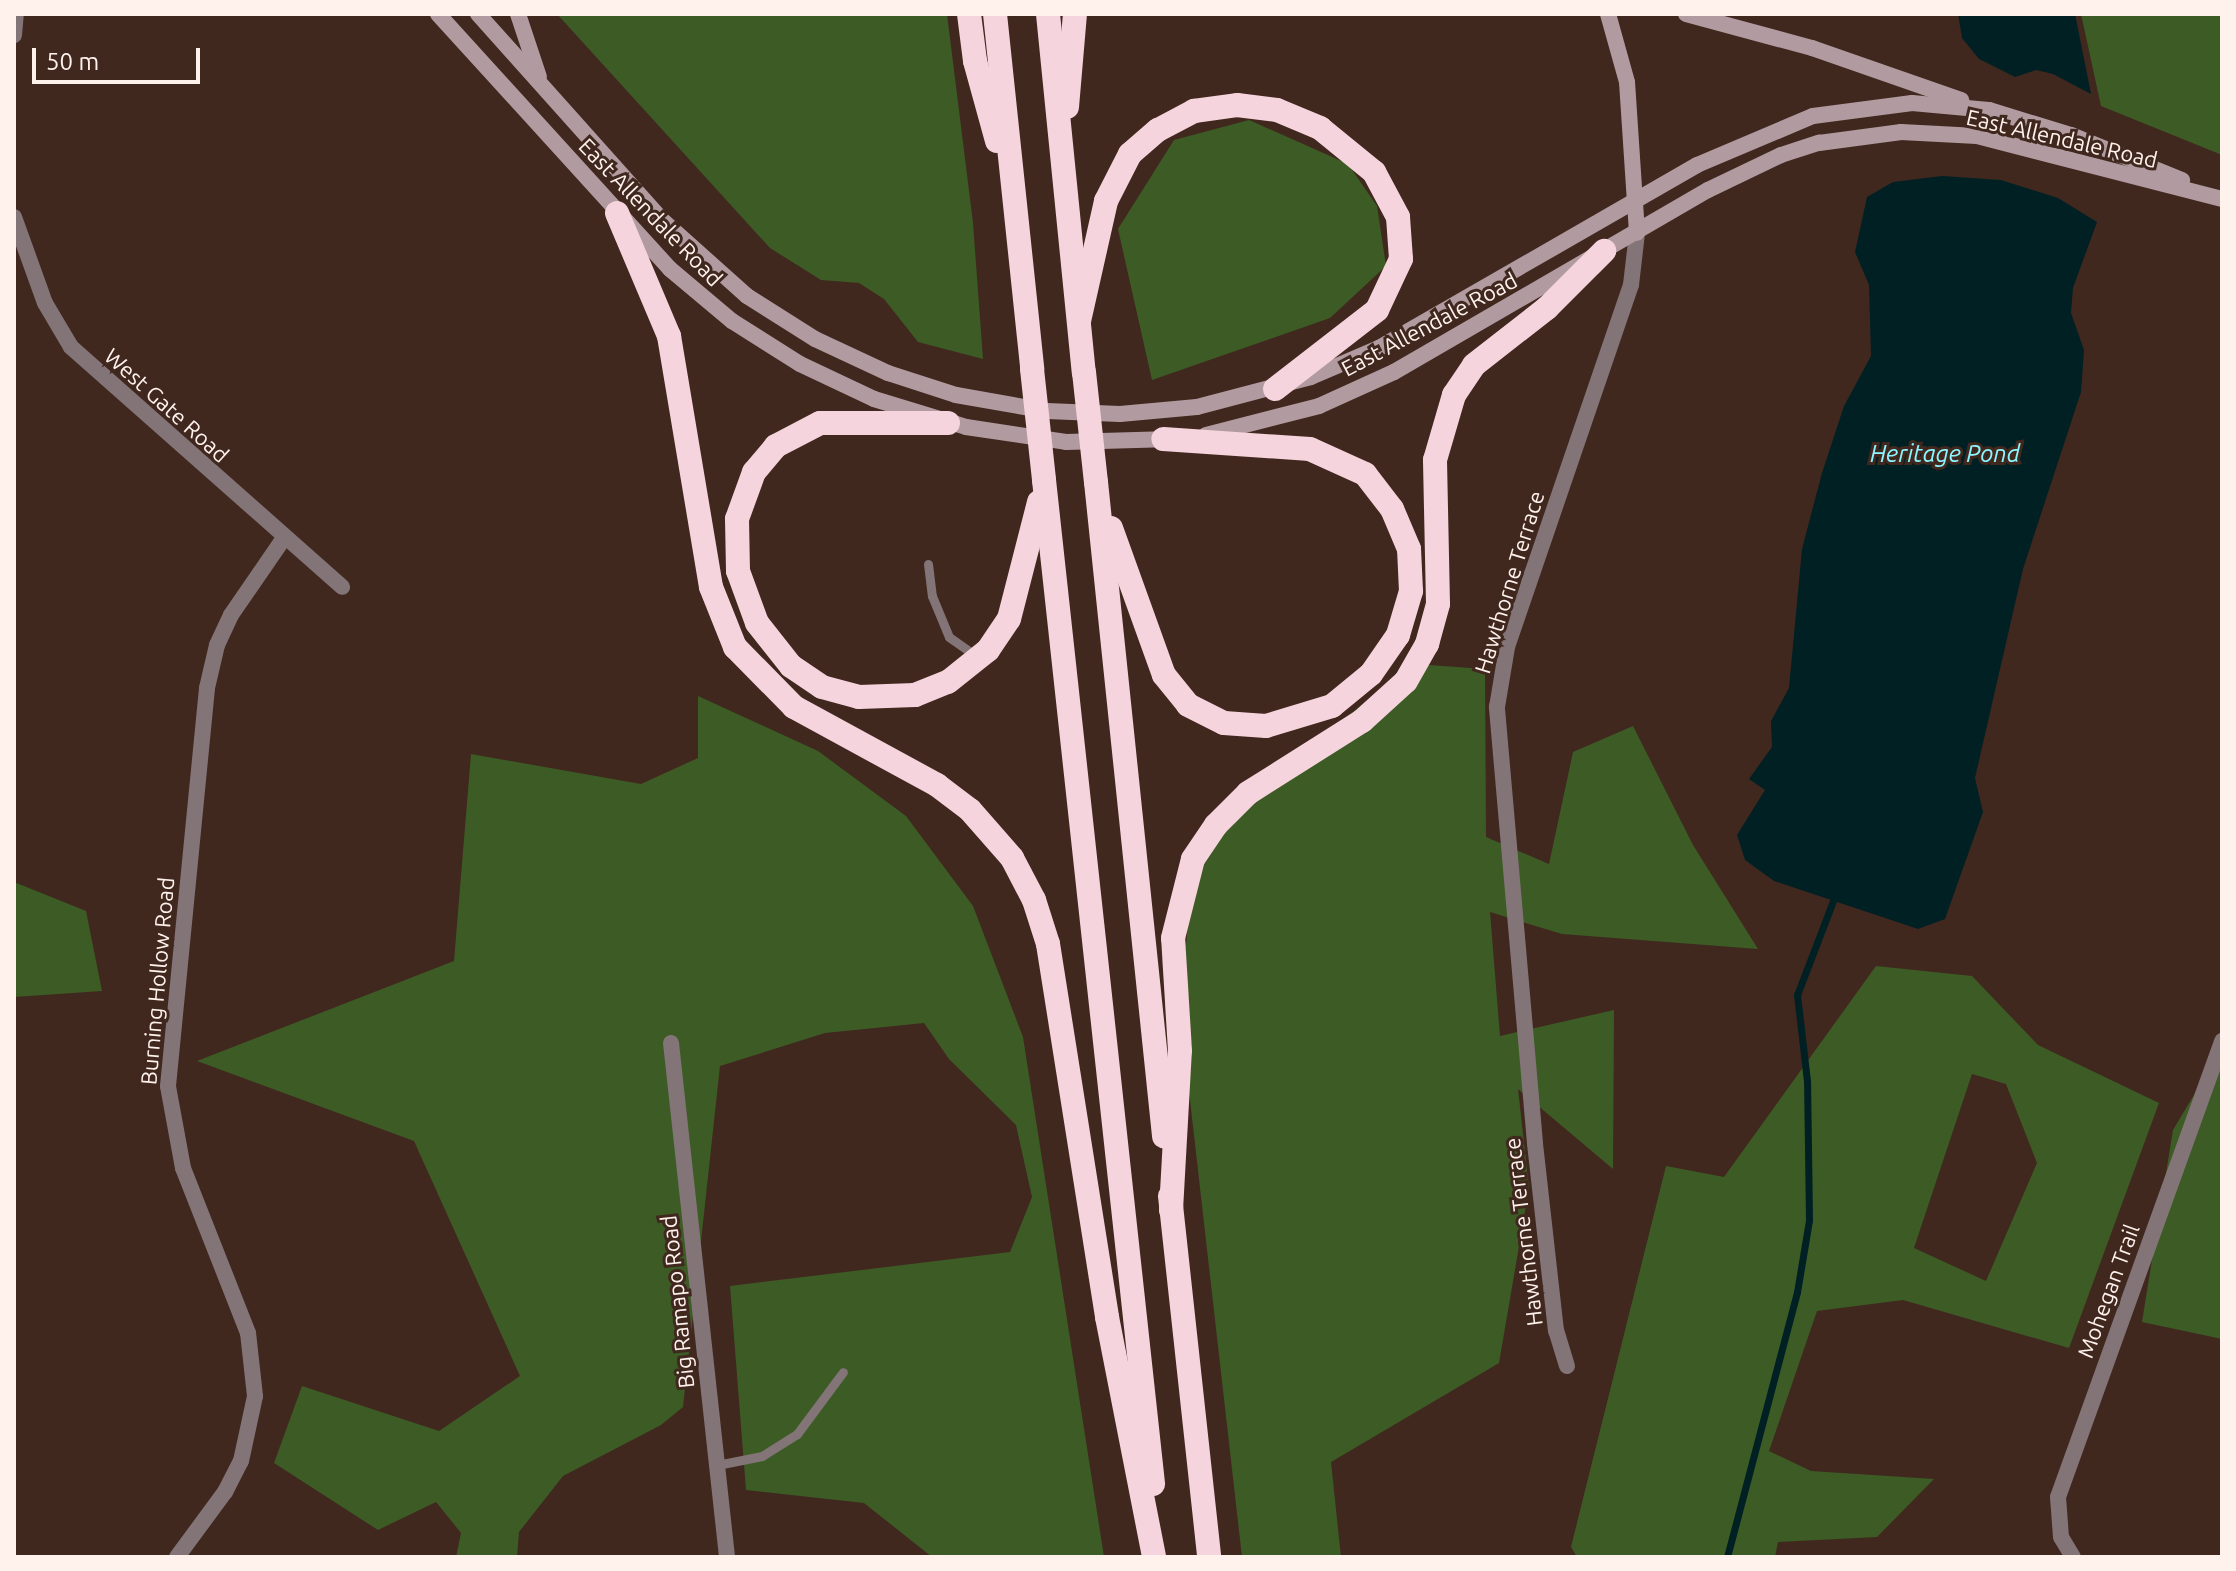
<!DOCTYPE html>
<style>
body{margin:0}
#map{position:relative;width:2236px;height:1571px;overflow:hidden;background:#40281f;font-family:Ubuntu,sans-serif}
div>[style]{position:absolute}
.green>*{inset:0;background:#3d5b25}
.water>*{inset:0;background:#002023}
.stream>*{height:7px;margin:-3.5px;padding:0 3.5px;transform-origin:3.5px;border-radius:3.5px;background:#002023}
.lane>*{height:9px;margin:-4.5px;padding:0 4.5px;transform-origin:4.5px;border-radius:4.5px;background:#827477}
.street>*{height:16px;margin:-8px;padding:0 8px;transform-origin:8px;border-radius:8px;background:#827477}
.secondary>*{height:16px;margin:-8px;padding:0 8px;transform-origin:8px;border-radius:8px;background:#b19ba0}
.highway>*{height:24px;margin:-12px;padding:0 12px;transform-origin:12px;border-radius:12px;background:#f6d4dd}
.highway-bridge>*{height:24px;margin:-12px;padding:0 12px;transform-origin:12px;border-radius:12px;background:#f6d4dd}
span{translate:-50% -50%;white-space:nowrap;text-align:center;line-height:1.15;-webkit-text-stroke:6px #40281f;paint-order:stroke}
.street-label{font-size:22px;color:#fff2ed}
.water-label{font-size:24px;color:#8cf6ff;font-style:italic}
.frame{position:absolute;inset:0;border:16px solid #fff2ed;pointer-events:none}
.scale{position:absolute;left:32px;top:48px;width:168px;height:36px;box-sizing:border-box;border:4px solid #fff2ed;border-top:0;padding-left:10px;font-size:24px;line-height:28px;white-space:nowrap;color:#fff2ed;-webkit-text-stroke:6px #40281f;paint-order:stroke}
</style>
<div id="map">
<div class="green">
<i style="clip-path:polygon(557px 14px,947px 14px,973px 223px,983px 359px,918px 342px,884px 299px,859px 283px,821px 280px,770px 248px)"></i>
<i style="clip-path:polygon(2081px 14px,2222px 14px,2222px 155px,2101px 106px)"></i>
<i style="clip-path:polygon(1249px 120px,1348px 164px,1377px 206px,1386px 266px,1330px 318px,1152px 380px,1118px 229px,1174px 140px)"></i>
<i style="clip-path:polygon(1414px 664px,1485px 669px,1486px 837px,1549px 864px,1573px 752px,1633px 726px,1693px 845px,1758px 949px,1562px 934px,1490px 912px,1500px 1036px,1614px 1010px,1613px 1169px,1518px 1089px,1529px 1188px,1499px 1363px,1331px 1462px,1341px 1557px,1242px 1557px,1180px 1012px,1195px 844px,1290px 761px)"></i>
<i style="clip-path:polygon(698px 696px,818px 751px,906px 816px,973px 906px,1023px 1037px,1104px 1557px,932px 1557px,864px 1503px,746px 1490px,730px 1286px,1010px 1252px,1032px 1197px,1016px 1125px,949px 1059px,924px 1023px,825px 1033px,720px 1066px,683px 1407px,661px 1425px,563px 1476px,519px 1532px,517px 1557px,456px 1557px,461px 1533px,436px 1502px,378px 1530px,274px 1463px,302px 1386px,439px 1431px,520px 1376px,414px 1141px,197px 1061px,454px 961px,471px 754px,641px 784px,698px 758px)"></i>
<i style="clip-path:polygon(14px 882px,86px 911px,102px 991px,14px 997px)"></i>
<i style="clip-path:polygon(evenodd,1876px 966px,1972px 976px,2038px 1045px,2159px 1103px,2069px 1348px,1903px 1300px,1817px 1311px,1769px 1451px,1811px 1471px,1934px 1479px,1877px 1537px,1778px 1542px,1775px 1557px,1577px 1557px,1571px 1547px,1666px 1166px,1724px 1177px,1876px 966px,1972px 1074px,2006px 1084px,2037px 1163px,1986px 1281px,1914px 1248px,1972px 1074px)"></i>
<i style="clip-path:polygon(2222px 1048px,2222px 1339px,2142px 1322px,2173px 1130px)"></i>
</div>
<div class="water">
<i style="clip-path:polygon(1958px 14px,2075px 14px,2091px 94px,2053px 74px,2036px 70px,2015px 77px,1979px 59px,1962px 38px)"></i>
<i style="clip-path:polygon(1942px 176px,2001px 180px,2058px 198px,2097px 222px,2073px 288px,2071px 313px,2084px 350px,2081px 392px,2023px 569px,1975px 778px,1983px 812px,1945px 919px,1918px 929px,1774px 881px,1745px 860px,1737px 835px,1765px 790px,1749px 779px,1772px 747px,1771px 721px,1789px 688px,1802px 549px,1822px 473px,1844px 406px,1871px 356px,1869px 285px,1855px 252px,1867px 197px,1893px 182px)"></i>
</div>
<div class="stream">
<i style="left:1727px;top:1557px;width:274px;rotate:-75.2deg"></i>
<i style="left:1797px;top:1292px;width:73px;rotate:-80.5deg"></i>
<i style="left:1809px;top:1220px;width:139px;rotate:-90.8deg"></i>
<i style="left:1807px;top:1081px;width:87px;rotate:-96.6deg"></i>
<i style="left:1797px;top:995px;width:109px;rotate:-69.1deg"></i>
</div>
<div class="lane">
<i style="left:928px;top:564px;width:32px;rotate:83deg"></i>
<i style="left:932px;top:596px;width:44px;rotate:67.5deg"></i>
<i style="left:949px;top:637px;width:35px;rotate:35deg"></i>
<i style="left:717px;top:1465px;width:46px;rotate:-11.3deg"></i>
<i style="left:762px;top:1456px;width:41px;rotate:-32.2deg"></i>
<i style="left:797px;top:1434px;width:77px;rotate:-53.4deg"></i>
</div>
<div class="street">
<i style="left:14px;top:35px;width:21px;rotate:-85deg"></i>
<i style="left:14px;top:217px;width:91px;rotate:70.2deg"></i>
<i style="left:45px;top:303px;width:51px;rotate:59.4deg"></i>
<i style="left:71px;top:347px;width:362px;rotate:41.5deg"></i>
<i style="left:671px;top:1043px;width:517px;rotate:83.78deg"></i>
<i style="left:1567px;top:1366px;width:37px;rotate:-107deg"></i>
<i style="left:1556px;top:1331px;width:189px;rotate:-96.4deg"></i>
<i style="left:1535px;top:1143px;width:438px;rotate:-95deg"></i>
<i style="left:1497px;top:707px;width:61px;rotate:-80.5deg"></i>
<i style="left:1507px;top:647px;width:383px;rotate:-71.1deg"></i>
<i style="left:1631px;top:285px;width:52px;rotate:-83.4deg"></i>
<i style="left:177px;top:1557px;width:81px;rotate:-53.6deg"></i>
<i style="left:225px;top:1492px;width:35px;rotate:-63deg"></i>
<i style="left:241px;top:1461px;width:66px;rotate:-77.8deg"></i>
<i style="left:255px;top:1396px;width:63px;rotate:-96.3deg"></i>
<i style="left:248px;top:1333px;width:177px;rotate:-111.5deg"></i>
<i style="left:183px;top:1168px;width:83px;rotate:-100.4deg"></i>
<i style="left:168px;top:1086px;width:400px;rotate:-84.4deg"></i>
<i style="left:207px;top:688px;width:44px;rotate:-76.9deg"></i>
<i style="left:217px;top:645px;width:33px;rotate:-65deg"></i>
<i style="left:231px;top:615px;width:93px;rotate:-55.5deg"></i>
<i style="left:2073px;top:1557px;width:23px;rotate:-121deg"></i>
<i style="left:2061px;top:1537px;width:40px;rotate:-94.3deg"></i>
<i style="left:2058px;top:1497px;width:485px;rotate:-70.2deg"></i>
</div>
<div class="secondary">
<i style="left:438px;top:14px;width:345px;rotate:47.7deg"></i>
<i style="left:670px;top:269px;width:81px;rotate:40deg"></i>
<i style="left:732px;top:321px;width:80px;rotate:32.3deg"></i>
<i style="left:800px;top:364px;width:82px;rotate:25.3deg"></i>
<i style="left:874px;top:399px;width:96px;rotate:16.9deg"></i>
<i style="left:966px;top:427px;width:101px;rotate:8.5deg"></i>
<i style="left:1066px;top:442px;width:105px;rotate:-1.6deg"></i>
<i style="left:478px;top:14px;width:276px;rotate:48.2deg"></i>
<i style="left:662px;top:220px;width:114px;rotate:41.8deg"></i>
<i style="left:747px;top:296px;width:80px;rotate:32.3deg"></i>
<i style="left:815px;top:339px;width:81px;rotate:25deg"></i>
<i style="left:888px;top:373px;width:71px;rotate:17.9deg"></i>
<i style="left:956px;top:395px;width:92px;rotate:10deg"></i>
<i style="left:1047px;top:411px;width:73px;rotate:2.4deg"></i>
<i style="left:1120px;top:414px;width:77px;rotate:-5.2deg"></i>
<i style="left:1197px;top:407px;width:118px;rotate:-14.7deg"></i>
<i style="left:1311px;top:377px;width:74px;rotate:-23.1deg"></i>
<i style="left:1379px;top:348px;width:367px;rotate:-29.9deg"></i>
<i style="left:1697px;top:165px;width:126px;rotate:-22.9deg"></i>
<i style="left:1813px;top:116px;width:100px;rotate:-7.5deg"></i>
<i style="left:1912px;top:103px;width:77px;rotate:5.2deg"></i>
<i style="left:1989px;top:110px;width:86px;rotate:17deg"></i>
<i style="left:2071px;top:135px;width:120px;rotate:22.1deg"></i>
<i style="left:518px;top:14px;width:66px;rotate:71.6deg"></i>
<i style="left:1608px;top:14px;width:71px;rotate:74.4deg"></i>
<i style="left:1627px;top:82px;width:151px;rotate:86.2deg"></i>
<i style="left:1686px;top:14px;width:131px;rotate:15.1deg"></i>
<i style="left:1812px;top:48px;width:158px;rotate:19.2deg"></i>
<i style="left:1206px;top:435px;width:117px;rotate:-14.4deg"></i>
<i style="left:1319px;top:406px;width:82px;rotate:-24.4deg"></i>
<i style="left:1394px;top:372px;width:363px;rotate:-30.1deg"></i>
<i style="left:1708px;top:190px;width:81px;rotate:-25.6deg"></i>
<i style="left:1781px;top:155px;width:40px;rotate:-18deg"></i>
<i style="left:1819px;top:143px;width:83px;rotate:-7.6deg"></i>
<i style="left:1901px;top:132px;width:76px;rotate:3deg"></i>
<i style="left:1977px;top:136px;width:253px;rotate:14.4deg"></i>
</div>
<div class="highway">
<i style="left:969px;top:14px;width:47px;rotate:82.7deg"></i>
<i style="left:975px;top:61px;width:83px;rotate:74.6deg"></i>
<i style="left:995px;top:14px;width:357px;rotate:84deg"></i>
<i style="left:1048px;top:14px;width:360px;rotate:84.3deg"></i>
<i style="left:1067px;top:107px;width:93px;rotate:-85.1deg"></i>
<i style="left:617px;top:213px;width:134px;rotate:67.1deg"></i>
<i style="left:669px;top:336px;width:254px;rotate:80.5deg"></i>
<i style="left:711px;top:587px;width:65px;rotate:68.2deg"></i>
<i style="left:735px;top:647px;width:84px;rotate:45.5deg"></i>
<i style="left:794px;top:707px;width:163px;rotate:28.6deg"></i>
<i style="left:937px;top:785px;width:41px;rotate:37.1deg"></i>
<i style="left:970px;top:810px;width:64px;rotate:48.8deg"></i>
<i style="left:1012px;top:858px;width:47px;rotate:62.4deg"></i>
<i style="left:1034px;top:900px;width:46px;rotate:72.3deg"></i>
<i style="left:1048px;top:944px;width:378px;rotate:81deg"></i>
<i style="left:1107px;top:1317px;width:245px;rotate:78.9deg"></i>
<i style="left:1079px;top:321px;width:123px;rotate:-77.3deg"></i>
<i style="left:1106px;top:201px;width:53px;rotate:-62.9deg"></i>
<i style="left:1130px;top:154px;width:37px;rotate:-41deg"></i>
<i style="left:1158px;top:130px;width:41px;rotate:-27.8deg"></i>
<i style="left:1194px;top:111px;width:43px;rotate:-7.9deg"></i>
<i style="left:1237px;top:105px;width:40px;rotate:7.1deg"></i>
<i style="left:1277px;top:110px;width:47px;rotate:22.7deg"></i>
<i style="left:1320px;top:128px;width:70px;rotate:39.2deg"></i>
<i style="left:1374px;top:172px;width:51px;rotate:61.9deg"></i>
<i style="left:1398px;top:217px;width:42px;rotate:85.9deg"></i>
<i style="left:1401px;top:259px;width:56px;rotate:115.2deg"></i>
<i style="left:1377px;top:310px;width:129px;rotate:142.2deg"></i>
<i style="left:948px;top:423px;width:128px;rotate:180deg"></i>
<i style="left:820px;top:423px;width:50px;rotate:152.4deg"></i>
<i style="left:776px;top:446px;width:34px;rotate:130deg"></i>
<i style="left:754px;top:472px;width:50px;rotate:109.9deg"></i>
<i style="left:737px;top:519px;width:52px;rotate:88.9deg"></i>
<i style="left:738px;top:571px;width:55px;rotate:69.9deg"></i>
<i style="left:757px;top:623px;width:55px;rotate:51.7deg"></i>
<i style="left:791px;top:666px;width:37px;rotate:34deg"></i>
<i style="left:822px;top:687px;width:38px;rotate:15deg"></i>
<i style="left:859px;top:697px;width:56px;rotate:-2deg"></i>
<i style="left:915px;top:695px;width:35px;rotate:-22deg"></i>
<i style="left:948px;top:682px;width:51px;rotate:-38.7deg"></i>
<i style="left:988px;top:650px;width:37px;rotate:-56deg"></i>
<i style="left:1009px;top:619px;width:121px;rotate:-75.6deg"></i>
<i style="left:1044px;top:480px;width:1010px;rotate:83.8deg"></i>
<i style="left:1096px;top:482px;width:658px;rotate:84.06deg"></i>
<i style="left:1111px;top:528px;width:156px;rotate:70.2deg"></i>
<i style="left:1164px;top:675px;width:38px;rotate:51deg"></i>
<i style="left:1188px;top:705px;width:40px;rotate:26.6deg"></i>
<i style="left:1224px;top:723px;width:42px;rotate:4.1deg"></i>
<i style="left:1266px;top:726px;width:69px;rotate:-16.9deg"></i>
<i style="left:1332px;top:706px;width:50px;rotate:-39.4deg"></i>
<i style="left:1371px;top:674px;width:47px;rotate:-55.3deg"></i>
<i style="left:1398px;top:635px;width:46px;rotate:-73.5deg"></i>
<i style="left:1411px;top:591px;width:42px;rotate:-92.7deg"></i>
<i style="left:1409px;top:549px;width:43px;rotate:-113deg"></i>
<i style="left:1392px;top:509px;width:44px;rotate:-127.6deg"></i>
<i style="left:1365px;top:474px;width:60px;rotate:-155.6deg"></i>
<i style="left:1310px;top:449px;width:147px;rotate:-176.1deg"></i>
<i style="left:1170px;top:1196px;width:363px;rotate:83.8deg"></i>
<i style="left:1171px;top:1210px;width:159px;rotate:-86.8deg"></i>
<i style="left:1180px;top:1051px;width:113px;rotate:-93.5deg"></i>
<i style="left:1173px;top:938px;width:81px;rotate:-75.8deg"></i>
<i style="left:1193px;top:859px;width:41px;rotate:-55.9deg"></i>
<i style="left:1216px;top:825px;width:45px;rotate:-45deg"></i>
<i style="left:1248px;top:793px;width:135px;rotate:-32.3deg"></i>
<i style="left:1362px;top:721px;width:59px;rotate:-42.3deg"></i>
<i style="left:1406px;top:681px;width:43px;rotate:-60.4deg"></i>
<i style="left:1427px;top:644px;width:41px;rotate:-74.6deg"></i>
<i style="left:1438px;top:604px;width:144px;rotate:-91.2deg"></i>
<i style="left:1435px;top:460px;width:68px;rotate:-73.7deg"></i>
<i style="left:1454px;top:395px;width:36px;rotate:-56deg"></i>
<i style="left:1474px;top:365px;width:93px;rotate:-38deg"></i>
<i style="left:1547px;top:308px;width:81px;rotate:-45deg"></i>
</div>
<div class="highway-bridge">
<i style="left:1032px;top:369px;width:112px;rotate:83.8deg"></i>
<i style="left:1084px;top:372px;width:111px;rotate:83.8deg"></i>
</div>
<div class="street-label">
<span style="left:2062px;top:138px;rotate:13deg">East Allendale Road</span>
<span style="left:651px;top:212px;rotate:46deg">East Allendale Road</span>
<span style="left:1429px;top:324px;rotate:-28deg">East Allendale Road</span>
<span style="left:167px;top:405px;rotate:42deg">West Gate Road</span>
<span style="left:1509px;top:582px;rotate:-73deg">Hawthorne Terrace</span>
<span style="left:157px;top:981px;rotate:-85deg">Burning Hollow Road</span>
<span style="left:1523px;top:1232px;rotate:-97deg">Hawthorne Terrace</span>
<span style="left:2108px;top:1291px;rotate:-70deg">Mohegan Trail</span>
<span style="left:677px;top:1302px;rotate:-96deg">Big Ramapo Road</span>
</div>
<div class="water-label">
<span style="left:1945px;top:454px">Heritage Pond</span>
</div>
<div class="frame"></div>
<div class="scale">50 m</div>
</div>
